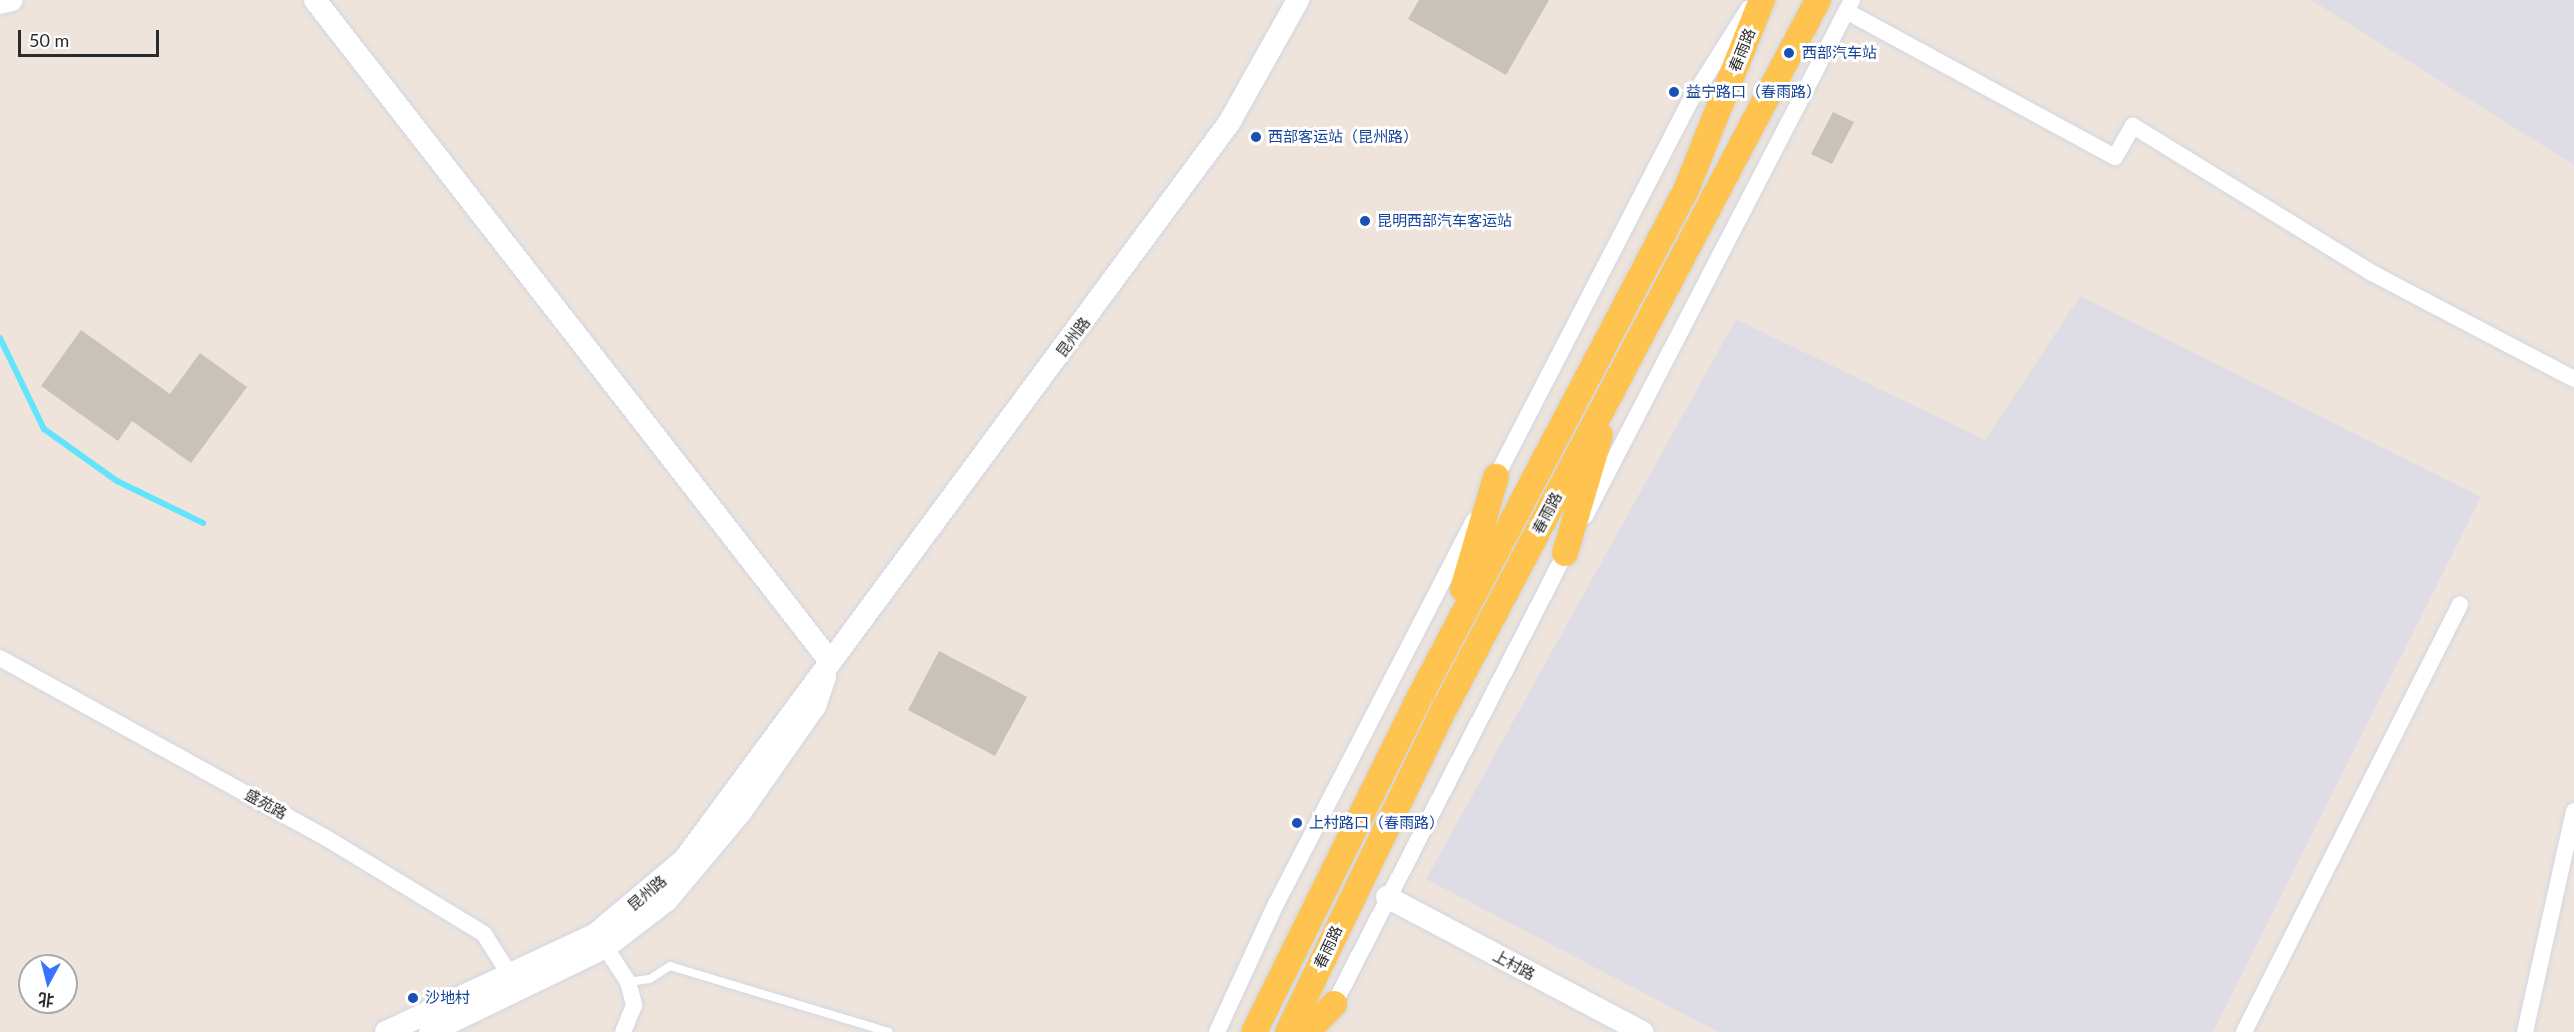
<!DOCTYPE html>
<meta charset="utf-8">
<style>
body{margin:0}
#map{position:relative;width:2574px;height:1032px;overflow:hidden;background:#eee4db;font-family:Lato,"Noto Sans SC",sans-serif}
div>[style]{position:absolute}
.industrial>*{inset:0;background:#dedde6}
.stream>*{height:6px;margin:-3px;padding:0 3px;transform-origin:3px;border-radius:3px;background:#63e4fc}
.building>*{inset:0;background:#c9c2ba}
.roads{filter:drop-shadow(0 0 2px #d0d7e5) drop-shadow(0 0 2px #d0d7e5)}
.lane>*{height:8px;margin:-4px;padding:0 4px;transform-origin:4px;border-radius:4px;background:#fff}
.street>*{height:16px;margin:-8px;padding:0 8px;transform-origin:8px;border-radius:8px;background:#fff}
.secondary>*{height:22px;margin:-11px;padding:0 11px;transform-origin:11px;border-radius:11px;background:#fff}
.primary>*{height:26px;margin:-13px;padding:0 13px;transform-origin:13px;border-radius:13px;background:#ffc350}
.dots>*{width:16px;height:16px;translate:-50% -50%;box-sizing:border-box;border:3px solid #fff;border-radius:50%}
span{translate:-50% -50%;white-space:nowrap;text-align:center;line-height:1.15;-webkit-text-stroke:6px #fff;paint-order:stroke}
.street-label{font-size:15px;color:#2b2b2b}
.transit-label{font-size:15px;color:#164399}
.left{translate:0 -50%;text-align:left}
.north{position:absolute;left:18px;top:954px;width:60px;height:60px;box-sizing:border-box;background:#fff;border:2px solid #aaa;border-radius:50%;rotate:187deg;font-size:16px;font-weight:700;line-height:24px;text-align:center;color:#2b2b2b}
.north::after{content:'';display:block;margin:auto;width:21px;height:27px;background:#3873ff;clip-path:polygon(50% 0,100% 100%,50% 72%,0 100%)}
.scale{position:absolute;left:18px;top:30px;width:141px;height:27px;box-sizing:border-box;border:3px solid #2b2b2b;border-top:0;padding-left:8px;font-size:18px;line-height:21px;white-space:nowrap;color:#2b2b2b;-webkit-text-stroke:4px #fff;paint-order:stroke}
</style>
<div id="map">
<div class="industrial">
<i style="clip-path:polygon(2311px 0,2574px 0,2574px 165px)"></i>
<i style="clip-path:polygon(2080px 296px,2481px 497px,2213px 1032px,1718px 1032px,1426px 879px,1736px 319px,1985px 440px)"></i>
</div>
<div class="stream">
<i style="left:0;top:338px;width:101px;rotate:64.2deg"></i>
<i style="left:44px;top:429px;width:90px;rotate:35.5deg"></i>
<i style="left:117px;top:481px;width:96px;rotate:26deg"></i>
</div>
<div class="building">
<i style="clip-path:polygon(1419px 0,1549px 0,1506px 75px,1408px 19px)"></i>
<i style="clip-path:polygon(1833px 112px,1854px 122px,1832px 164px,1811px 154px)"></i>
<i style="clip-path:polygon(81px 330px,170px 394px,200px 353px,247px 387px,191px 463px,132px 421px,118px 441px,41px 386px)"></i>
<i style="clip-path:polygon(939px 651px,1027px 697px,995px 756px,908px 710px)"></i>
</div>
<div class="roads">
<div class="lane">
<i style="left:628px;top:982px;width:22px;rotate:-8deg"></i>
<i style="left:650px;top:979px;width:24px;rotate:-33deg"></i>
<i style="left:670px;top:966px;width:228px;rotate:16.8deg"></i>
</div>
<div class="street">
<i style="left:1846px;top:11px;width:306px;rotate:28.5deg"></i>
<i style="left:2115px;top:157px;width:36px;rotate:-60deg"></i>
<i style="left:2133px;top:126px;width:281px;rotate:31.6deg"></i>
<i style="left:2372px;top:273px;width:228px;rotate:27.7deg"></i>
<i style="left:1492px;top:485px;width:430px;rotate:-62.7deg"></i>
<i style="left:1689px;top:103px;width:112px;rotate:-57.7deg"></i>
<i style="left:1585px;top:516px;width:581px;rotate:-62.64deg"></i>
<i style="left:0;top:658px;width:375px;rotate:28.9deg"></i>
<i style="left:328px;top:839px;width:183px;rotate:31.3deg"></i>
<i style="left:484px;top:934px;width:49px;rotate:57.6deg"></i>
<i style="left:600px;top:939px;width:51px;rotate:56.9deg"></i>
<i style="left:628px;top:982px;width:24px;rotate:75deg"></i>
<i style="left:634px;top:1005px;width:29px;rotate:112deg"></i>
<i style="left:1330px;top:1012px;width:526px;rotate:-62.85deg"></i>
<i style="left:1217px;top:1032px;width:141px;rotate:-65.3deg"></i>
<i style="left:1276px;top:904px;width:431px;rotate:-62.7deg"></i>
<i style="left:2244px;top:1032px;width:479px;rotate:-63.2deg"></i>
<i style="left:2525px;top:1032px;width:226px;rotate:-77.5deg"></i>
</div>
<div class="secondary">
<i style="left:315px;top:0;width:838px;rotate:52.08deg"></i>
<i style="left:0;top:3px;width:12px;rotate:-14deg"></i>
<i style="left:1387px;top:897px;width:289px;rotate:27.9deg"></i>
<i style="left:386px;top:1032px;width:232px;rotate:-25deg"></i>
<i style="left:596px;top:934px;width:115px;rotate:-40.1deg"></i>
<i style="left:684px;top:860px;width:917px;rotate:-53.52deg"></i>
<i style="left:1229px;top:123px;width:141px;rotate:-60.7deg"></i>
<i style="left:430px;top:1032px;width:195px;rotate:-25.8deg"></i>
<i style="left:606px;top:947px;width:77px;rotate:-37.6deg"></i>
<i style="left:667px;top:900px;width:114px;rotate:-50deg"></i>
<i style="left:740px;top:813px;width:131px;rotate:-55deg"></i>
<i style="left:815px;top:706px;width:31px;rotate:-71deg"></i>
</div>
<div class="primary">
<i style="left:1565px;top:553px;width:123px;rotate:-73.5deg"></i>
<i style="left:1463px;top:589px;width:117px;rotate:-73.6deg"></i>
<i style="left:1254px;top:1032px;width:366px;rotate:-63.7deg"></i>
<i style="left:1416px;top:704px;width:581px;rotate:-62.29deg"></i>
<i style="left:1686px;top:190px;width:205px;rotate:-68.2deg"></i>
<i style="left:1288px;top:1032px;width:350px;rotate:-64.2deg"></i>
<i style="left:1440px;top:717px;width:811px;rotate:-62.2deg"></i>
<i style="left:1307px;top:1032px;width:39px;rotate:-46deg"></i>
</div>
</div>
<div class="dots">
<i style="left:1789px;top:53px;background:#1a4fb4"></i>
<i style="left:1674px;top:92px;background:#1a4fb4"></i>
<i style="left:1256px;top:137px;background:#1a4fb4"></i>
<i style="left:1365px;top:221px;background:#1a4fb4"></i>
<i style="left:1297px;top:823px;background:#1a4fb4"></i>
<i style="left:413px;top:998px;background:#1a4fb4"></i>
</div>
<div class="street-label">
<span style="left:1742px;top:50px;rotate:-68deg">春雨路</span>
<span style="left:1073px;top:337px;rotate:-53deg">昆州路</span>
<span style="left:1547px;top:513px;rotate:-62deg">春雨路</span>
<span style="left:266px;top:804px;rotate:29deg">盛苑路</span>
<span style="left:647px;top:893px;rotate:-40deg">昆州路</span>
<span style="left:1328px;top:947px;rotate:-65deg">春雨路</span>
<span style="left:1514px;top:965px;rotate:28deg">上村路</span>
</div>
<div class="transit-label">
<span class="left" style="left:1802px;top:53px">西部汽车站</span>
<span class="left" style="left:1686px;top:92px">益宁路口（春雨路）</span>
<span class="left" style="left:1268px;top:137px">西部客运站（昆州路）</span>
<span class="left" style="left:1377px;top:221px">昆明西部汽车客运站</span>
<span class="left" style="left:1309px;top:823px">上村路口（春雨路）</span>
<span class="left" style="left:425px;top:998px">沙地村</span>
</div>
<div class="north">北</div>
<div class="scale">50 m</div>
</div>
